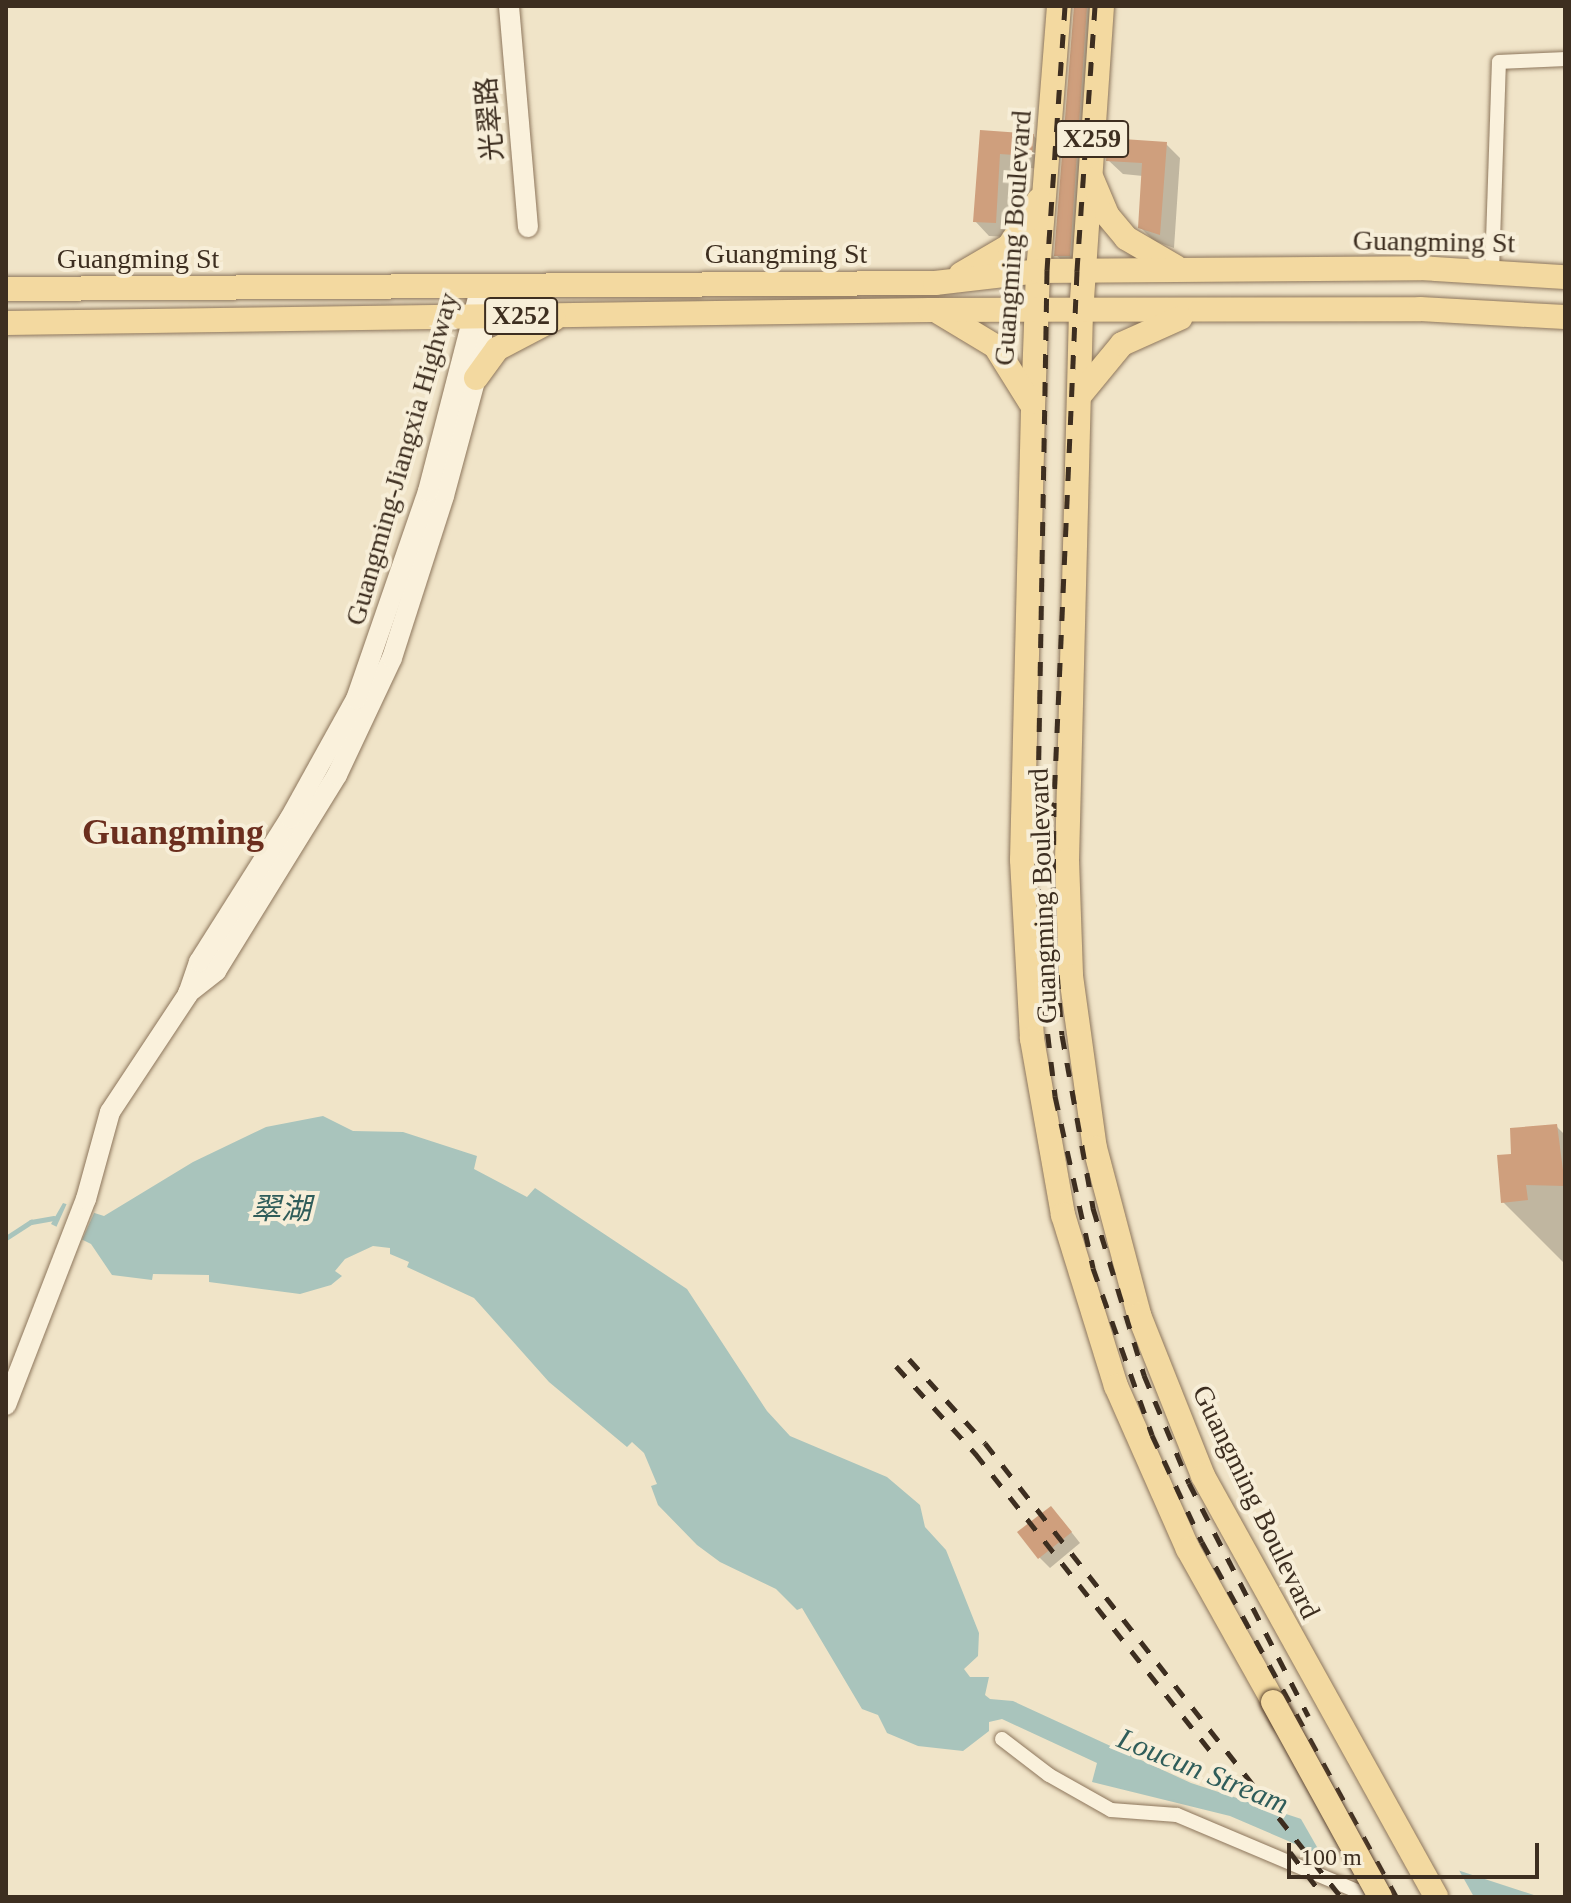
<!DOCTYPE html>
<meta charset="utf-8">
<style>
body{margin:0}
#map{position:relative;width:1571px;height:1903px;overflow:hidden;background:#f0e4c8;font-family:"Times New Roman","Noto Sans SC",serif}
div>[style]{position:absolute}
.water>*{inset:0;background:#a9c4bc}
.pier>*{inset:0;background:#f0e4c8}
.shadow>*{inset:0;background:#0003}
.stream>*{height:5px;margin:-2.5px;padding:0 2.5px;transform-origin:2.5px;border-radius:2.5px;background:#a9c4bc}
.building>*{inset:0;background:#cf9f7d}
.roads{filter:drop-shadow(0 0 2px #8d765c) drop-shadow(0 0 2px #8d765c)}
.street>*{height:14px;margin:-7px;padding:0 7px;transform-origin:7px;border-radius:7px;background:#faf1dc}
.secondary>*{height:20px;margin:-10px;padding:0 10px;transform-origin:10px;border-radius:10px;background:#faf1dc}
.primary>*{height:24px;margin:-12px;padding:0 12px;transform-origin:12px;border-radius:12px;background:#f3d9a0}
.rail>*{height:5px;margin-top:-2.5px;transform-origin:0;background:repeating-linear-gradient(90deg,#3d2e20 0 14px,transparent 0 28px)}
.bridges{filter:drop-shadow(0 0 2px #5b4430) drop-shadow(0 0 2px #5b4430)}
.primary-bridge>*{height:24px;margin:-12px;padding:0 12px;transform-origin:12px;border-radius:12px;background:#f3d9a0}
span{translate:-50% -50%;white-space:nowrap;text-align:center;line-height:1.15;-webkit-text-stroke:8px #f7eed8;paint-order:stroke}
.shield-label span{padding:2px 6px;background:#f7eed8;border:2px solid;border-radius:6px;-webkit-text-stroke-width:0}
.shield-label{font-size:26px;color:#3d2e20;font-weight:700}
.street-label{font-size:28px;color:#3d2e20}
.water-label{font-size:30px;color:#2f5d5a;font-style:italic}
.district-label{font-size:36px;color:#6b2e1e;font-weight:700}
.frame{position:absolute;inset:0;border:8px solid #3d2e20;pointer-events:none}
.scale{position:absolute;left:1287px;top:1843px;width:252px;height:36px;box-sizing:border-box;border:4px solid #3d2e20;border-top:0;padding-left:10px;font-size:24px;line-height:28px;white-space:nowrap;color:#3d2e20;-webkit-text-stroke:6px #f7eed8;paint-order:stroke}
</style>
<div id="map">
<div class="water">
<i style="clip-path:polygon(323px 1116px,353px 1131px,403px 1132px,477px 1156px,474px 1169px,527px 1197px,535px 1188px,687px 1289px,767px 1411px,790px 1436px,887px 1477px,920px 1505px,925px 1527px,946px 1550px,979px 1633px,978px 1656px,964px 1669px,970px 1677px,989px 1677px,985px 1695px,990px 1699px,1013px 1701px,1191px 1783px,1540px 1897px,1419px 1897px,1230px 1816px,1092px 1782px,1097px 1763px,1002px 1719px,989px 1722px,989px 1731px,963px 1751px,918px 1746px,887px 1733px,878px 1715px,862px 1709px,802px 1608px,797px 1610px,776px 1589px,720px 1562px,697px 1545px,658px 1505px,651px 1486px,657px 1484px,644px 1453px,632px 1442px,627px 1447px,549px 1382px,474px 1298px,407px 1267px,409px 1262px,390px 1254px,390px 1248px,373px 1246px,345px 1259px,335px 1271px,342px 1276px,331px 1285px,300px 1294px,209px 1282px,209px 1275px,153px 1274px,152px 1280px,112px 1275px,91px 1244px,51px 1224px,63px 1203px,104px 1216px,193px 1162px,266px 1127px)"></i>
</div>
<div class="pier">
<i style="clip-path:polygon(68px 1201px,95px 1211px,81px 1242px,55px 1230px)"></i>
<i style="clip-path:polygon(1297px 1812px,1455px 1863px,1474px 1897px,1409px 1897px,1325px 1861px)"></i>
</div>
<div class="shadow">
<i style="clip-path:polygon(1066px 6px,1111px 6px,1084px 269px,1071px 269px,1056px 255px,1076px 7px)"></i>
<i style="clip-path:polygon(981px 132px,1033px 135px,1047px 150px,1046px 169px,1014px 167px,1009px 237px,989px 236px,975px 221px)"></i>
<i style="clip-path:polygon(1166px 144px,1180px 158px,1174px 248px,1154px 241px,1140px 227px,1143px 176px,1123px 174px,1108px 160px)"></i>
<i style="clip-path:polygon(1556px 1126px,1565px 1135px,1565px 1264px,1503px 1202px,1513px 1155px)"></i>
<i style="clip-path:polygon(1061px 1519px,1080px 1543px,1050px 1568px,1039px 1557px)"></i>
</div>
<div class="stream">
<i style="left:6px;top:1238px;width:30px;rotate:-33deg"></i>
<i style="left:31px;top:1222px;width:23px;rotate:-10deg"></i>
</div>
<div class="building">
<i style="clip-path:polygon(1074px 6px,1087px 6px,1070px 256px,1054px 256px)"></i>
<i style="clip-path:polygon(980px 130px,1034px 134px,1032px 156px,1000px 154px,996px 223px,973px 222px)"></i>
<i style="clip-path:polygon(1108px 138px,1167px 142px,1160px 235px,1138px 228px,1142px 163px,1106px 161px)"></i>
<i style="clip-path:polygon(1557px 1124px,1565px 1186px,1526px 1185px,1528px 1200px,1501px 1203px,1497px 1155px,1511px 1154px,1510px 1128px)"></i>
<i style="clip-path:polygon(1051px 1506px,1072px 1532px,1038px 1559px,1017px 1532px)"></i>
</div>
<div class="roads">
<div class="street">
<i style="left:1492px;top:271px;width:209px;rotate:-88.1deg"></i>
<i style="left:1499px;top:62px;width:66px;rotate:-2.6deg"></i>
<i style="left:1002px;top:1739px;width:59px;rotate:37.5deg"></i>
<i style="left:1049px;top:1775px;width:71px;rotate:29.4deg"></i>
<i style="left:1111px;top:1810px;width:66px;rotate:4.3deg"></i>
<i style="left:1177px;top:1815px;width:211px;rotate:22.9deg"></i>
</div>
<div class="secondary">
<i style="left:509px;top:6px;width:222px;rotate:85.1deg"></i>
<i style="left:188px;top:993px;width:36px;rotate:-38deg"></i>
<i style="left:216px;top:971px;width:230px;rotate:-58.3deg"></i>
<i style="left:337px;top:775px;width:129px;rotate:-64.8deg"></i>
<i style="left:392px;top:658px;width:170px;rotate:-72.2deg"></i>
<i style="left:444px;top:496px;width:146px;rotate:-74.9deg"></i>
<i style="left:482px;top:355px;width:45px;rotate:-90deg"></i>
<i style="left:6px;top:1405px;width:221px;rotate:-68.8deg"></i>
<i style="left:86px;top:1199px;width:90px;rotate:-74.6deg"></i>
<i style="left:110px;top:1112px;width:141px;rotate:-56.5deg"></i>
<i style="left:188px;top:994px;width:34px;rotate:-71deg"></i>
<i style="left:199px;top:962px;width:170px;rotate:-57.7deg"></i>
<i style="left:290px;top:818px;width:136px;rotate:-61deg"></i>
<i style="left:356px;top:699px;width:220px;rotate:-70.9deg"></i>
<i style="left:428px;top:491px;width:212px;rotate:-75.5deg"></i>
</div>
<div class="primary">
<i style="left:1059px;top:6px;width:266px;rotate:94.5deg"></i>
<i style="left:1038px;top:271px;width:139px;rotate:92.1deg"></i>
<i style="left:1033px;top:410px;width:450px;rotate:91.4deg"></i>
<i style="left:1022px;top:860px;width:179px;rotate:86.8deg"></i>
<i style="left:1032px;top:1039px;width:179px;rotate:80deg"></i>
<i style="left:1063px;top:1215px;width:179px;rotate:72.8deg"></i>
<i style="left:1116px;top:1386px;width:178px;rotate:66.2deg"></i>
<i style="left:1188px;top:1549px;width:195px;rotate:60.8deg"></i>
<i style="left:1102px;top:6px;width:306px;rotate:93.9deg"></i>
<i style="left:1081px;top:311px;width:549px;rotate:91.46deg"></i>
<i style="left:1067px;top:860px;width:116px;rotate:88deg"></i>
<i style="left:1071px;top:976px;width:174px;rotate:82.1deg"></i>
<i style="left:1095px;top:1148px;width:173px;rotate:75.2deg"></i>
<i style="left:1139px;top:1315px;width:173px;rotate:68.3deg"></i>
<i style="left:1203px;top:1476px;width:481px;rotate:61deg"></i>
<i style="left:1092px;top:179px;width:39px;rotate:67deg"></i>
<i style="left:1107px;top:215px;width:30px;rotate:50deg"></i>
<i style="left:1126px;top:238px;width:58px;rotate:30.1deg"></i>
<i style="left:961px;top:274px;width:56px;rotate:-30.3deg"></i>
<i style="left:1009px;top:246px;width:55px;rotate:-56.9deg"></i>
<i style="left:6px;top:289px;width:929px;rotate:-0.37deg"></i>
<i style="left:935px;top:283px;width:104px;rotate:-6.6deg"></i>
<i style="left:1038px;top:271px;width:382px;rotate:-0.4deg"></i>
<i style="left:1420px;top:268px;width:145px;rotate:3.6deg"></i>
<i style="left:940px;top:313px;width:64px;rotate:31deg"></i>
<i style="left:995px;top:346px;width:66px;rotate:58deg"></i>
<i style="left:6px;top:323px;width:924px;rotate:-0.81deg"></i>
<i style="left:930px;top:310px;width:490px;rotate:-0.1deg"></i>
<i style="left:1420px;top:309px;width:145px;rotate:3.2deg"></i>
<i style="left:476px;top:378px;width:36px;rotate:-54deg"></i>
<i style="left:497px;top:349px;width:64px;rotate:-27.8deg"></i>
<i style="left:1080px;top:395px;width:66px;rotate:-50.5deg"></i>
<i style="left:1122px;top:344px;width:64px;rotate:-24.1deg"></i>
</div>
</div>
<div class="rail">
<i style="left:1065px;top:6px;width:265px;rotate:93.9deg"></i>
<i style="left:1047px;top:270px;width:591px;rotate:90.97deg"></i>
<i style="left:1037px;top:861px;width:117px;rotate:88deg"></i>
<i style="left:1041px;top:978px;width:119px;rotate:83.2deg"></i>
<i style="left:1055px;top:1096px;width:176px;rotate:77.5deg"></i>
<i style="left:1093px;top:1268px;width:177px;rotate:70.5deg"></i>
<i style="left:1152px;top:1435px;width:118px;rotate:65deg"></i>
<i style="left:1202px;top:1542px;width:405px;rotate:61.3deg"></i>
<i style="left:1095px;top:6px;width:266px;rotate:93.9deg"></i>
<i style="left:1077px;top:271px;width:531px;rotate:92.48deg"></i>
<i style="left:1054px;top:802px;width:117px;rotate:90.5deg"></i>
<i style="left:1053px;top:919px;width:116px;rotate:85.6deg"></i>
<i style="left:1062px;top:1035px;width:176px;rotate:79.8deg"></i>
<i style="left:1093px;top:1208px;width:175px;rotate:73deg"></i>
<i style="left:1144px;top:1375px;width:117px;rotate:67.4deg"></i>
<i style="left:1189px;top:1483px;width:262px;rotate:62.9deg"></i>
<i style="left:909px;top:1359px;width:113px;rotate:47.9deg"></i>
<i style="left:985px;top:1443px;width:577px;rotate:51.9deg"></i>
<i style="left:896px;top:1366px;width:118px;rotate:47.8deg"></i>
<i style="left:975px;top:1453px;width:389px;rotate:51.7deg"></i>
<i style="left:1290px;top:1852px;width:56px;rotate:52.9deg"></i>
</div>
<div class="bridges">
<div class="primary-bridge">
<i style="left:1273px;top:1702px;width:222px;rotate:61.2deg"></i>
</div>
</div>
<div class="shield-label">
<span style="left:1092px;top:139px">X259</span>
<span style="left:521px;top:316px">X252</span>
</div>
<div class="street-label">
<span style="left:490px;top:119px;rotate:-95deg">光翠路</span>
<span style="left:1013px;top:238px;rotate:-86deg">Guangming Boulevard</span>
<span style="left:1434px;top:242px;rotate:1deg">Guangming St</span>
<span style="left:786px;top:254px">Guangming St</span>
<span style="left:138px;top:259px">Guangming St</span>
<span style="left:402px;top:459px;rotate:-74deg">Guangming-Jiangxia Highway</span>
<span style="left:1043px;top:896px;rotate:-92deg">Guangming Boulevard</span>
<span style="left:1256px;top:1502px;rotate:64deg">Guangming Boulevard</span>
</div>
<div class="water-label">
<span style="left:281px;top:1209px">翠湖</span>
<span style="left:1203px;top:1771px;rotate:22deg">Loucun Stream</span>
</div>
<div class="district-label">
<span style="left:173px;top:833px">Guangming</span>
</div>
<div class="frame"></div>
<div class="scale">100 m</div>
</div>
